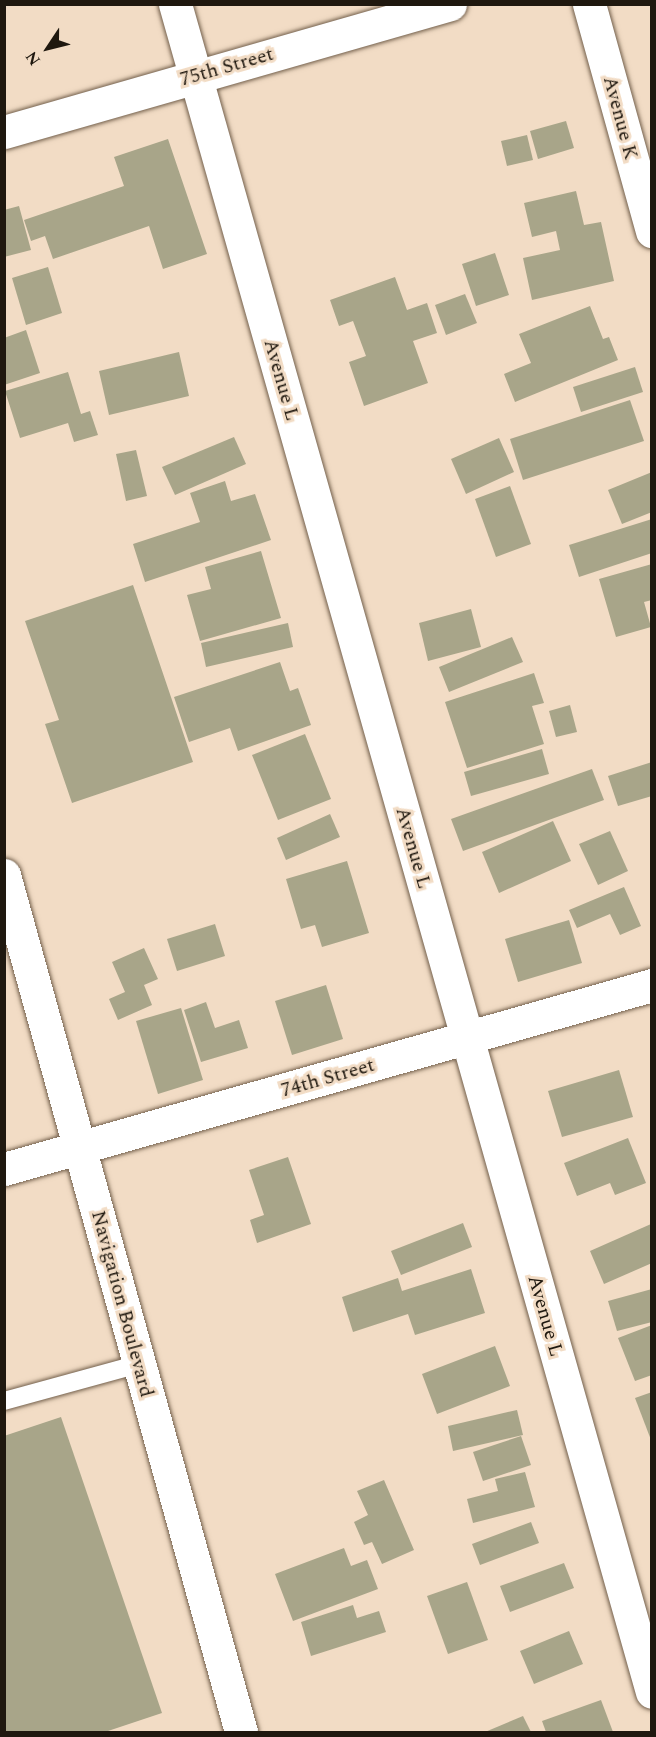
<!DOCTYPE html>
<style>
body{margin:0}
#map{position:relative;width:656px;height:1737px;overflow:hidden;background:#f2dcc5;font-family:Spectral,serif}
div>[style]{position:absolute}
.building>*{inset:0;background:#a8a589}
.roads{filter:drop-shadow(0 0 2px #73604c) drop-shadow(0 0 2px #73604c)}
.service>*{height:18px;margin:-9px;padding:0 9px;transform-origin:9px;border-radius:9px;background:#fff}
.minor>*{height:33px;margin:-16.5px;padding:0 16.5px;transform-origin:16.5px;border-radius:16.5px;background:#fff}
.secondary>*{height:33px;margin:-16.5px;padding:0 16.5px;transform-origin:16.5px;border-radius:16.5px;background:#fff}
.primary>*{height:33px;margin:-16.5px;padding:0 16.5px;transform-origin:16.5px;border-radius:16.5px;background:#fff}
span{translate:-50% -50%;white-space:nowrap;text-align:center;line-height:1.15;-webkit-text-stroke:6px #f2dcc5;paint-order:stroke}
.street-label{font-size:20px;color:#1f180f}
.frame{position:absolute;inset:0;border:6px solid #1f180f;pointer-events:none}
.north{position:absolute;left:18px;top:18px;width:60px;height:60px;-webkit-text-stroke:4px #f2dcc5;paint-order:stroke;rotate:235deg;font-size:16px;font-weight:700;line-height:24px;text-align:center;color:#1f180f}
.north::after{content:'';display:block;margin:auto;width:21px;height:27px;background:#1f180f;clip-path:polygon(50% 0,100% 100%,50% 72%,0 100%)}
</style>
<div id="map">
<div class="building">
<i style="clip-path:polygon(566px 121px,574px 148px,538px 159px,530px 131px)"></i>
<i style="clip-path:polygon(527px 135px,533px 160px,507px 166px,501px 141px)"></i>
<i style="clip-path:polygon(168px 139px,207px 254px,163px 269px,149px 226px,53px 259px,45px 236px,31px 241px,24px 220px,124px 186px,114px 157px)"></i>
<i style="clip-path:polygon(576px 191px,584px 225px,601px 222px,614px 281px,532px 300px,523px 258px,560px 250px,556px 231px,532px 237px,524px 203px)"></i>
<i style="clip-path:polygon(19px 206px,31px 250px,4px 257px,4px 210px)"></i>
<i style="clip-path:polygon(495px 253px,509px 295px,476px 306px,462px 264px)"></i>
<i style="clip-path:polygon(48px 267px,62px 313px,26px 325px,12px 278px)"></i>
<i style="clip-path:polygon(395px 277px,407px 310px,427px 303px,437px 333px,413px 341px,428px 383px,364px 406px,349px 362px,366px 356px,353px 321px,339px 326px,330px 300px)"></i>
<i style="clip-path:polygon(465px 294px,477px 323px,446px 335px,435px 305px)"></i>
<i style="clip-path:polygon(590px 306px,603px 339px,609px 337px,618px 360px,515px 402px,504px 374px,531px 363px,519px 334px)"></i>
<i style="clip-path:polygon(26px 330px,40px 373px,4px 385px,4px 338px)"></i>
<i style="clip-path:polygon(179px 352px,189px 396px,109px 415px,99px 371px)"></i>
<i style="clip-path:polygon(635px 367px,643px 392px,581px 412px,573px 387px)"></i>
<i style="clip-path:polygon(68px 372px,81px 414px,90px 411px,98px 435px,74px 442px,68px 423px,20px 438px,5px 391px)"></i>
<i style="clip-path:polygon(630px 400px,644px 441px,523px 480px,510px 439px)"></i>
<i style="clip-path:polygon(234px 437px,246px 464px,175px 495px,162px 467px)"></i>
<i style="clip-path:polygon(499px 438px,514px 472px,466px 494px,451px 459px)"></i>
<i style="clip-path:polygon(136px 450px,147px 496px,126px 501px,116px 454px)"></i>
<i style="clip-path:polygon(652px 472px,652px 512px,622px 524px,608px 490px)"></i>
<i style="clip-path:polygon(225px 481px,231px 501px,255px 494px,271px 540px,145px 582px,133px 544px,200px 522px,190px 493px)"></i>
<i style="clip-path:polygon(510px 486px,531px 544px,496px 557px,475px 499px)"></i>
<i style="clip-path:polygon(652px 519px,652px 553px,579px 577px,569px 545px)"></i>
<i style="clip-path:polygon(261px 551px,281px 618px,200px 641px,187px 595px,211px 589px,205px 567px)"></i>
<i style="clip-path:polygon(652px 564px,652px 600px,644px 602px,651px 627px,616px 637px,599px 579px)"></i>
<i style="clip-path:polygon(133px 585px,193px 762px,72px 803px,45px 724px,59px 720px,25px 621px)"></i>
<i style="clip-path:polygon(471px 609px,481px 647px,428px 661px,419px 623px)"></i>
<i style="clip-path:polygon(288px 623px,293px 647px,206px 667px,201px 643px)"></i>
<i style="clip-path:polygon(512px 637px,523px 662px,449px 692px,439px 667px)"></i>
<i style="clip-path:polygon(280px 662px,290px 691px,298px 688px,311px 725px,238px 751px,230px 728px,189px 742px,174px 697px)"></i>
<i style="clip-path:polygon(534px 673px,544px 703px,532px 706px,544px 744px,467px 768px,445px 702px)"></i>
<i style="clip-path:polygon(570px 705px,577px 732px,556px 737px,549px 711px)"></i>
<i style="clip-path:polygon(305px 734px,331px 799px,278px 820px,252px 755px)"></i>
<i style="clip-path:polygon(542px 749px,549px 774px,471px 796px,464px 772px)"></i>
<i style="clip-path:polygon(652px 762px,652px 796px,618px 806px,608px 776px)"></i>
<i style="clip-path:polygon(592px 769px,604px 800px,463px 851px,451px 819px)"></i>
<i style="clip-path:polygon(330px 814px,340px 837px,286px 860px,277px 838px)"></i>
<i style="clip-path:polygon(553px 821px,571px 861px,499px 893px,482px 852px)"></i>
<i style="clip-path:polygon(610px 831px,628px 871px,598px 885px,579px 844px)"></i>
<i style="clip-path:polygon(347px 861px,369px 933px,322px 947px,315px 925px,301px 929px,286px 879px)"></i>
<i style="clip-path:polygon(624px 887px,641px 926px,620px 935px,610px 914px,577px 928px,569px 910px)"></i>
<i style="clip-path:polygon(569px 920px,582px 963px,518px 982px,505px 939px)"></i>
<i style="clip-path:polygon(215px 924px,225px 956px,177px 971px,167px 939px)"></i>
<i style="clip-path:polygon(144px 948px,158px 979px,144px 985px,152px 1005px,118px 1020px,109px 999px,125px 992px,112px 962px)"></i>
<i style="clip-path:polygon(326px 985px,343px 1039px,292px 1055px,275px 1001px)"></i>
<i style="clip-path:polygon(206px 1002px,215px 1028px,239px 1020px,248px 1048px,201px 1062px,184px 1010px)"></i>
<i style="clip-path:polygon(181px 1008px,203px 1080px,158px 1094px,136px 1021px)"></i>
<i style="clip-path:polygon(619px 1070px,633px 1117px,562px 1137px,548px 1091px)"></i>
<i style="clip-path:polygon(628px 1138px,646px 1183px,615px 1195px,610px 1183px,577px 1196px,564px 1163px)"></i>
<i style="clip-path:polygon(288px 1157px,311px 1224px,257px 1243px,250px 1220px,264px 1215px,249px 1170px)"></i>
<i style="clip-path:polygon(463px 1223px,472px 1247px,401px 1275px,391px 1251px)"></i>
<i style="clip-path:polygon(651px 1224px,652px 1263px,604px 1284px,590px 1251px)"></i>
<i style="clip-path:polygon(471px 1269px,485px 1313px,415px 1335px,408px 1314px,353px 1332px,342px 1297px,398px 1278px,402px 1291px)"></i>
<i style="clip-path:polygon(652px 1289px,652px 1322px,617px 1331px,608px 1301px)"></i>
<i style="clip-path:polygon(652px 1325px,652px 1375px,635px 1381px,618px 1338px)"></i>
<i style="clip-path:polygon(495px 1346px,510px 1386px,437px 1414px,422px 1374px)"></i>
<i style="clip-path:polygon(652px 1392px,652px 1440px,651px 1440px,635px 1398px)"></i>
<i style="clip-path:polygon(517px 1410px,523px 1435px,453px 1451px,448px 1426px)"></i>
<i style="clip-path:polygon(61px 1417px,162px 1713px,105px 1732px,4px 1732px,4px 1436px)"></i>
<i style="clip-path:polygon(521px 1436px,531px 1465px,483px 1481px,473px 1452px)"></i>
<i style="clip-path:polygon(525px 1472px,535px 1507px,473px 1523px,467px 1499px,498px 1491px,495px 1479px)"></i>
<i style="clip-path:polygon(384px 1480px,414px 1550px,382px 1564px,372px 1542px,364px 1545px,354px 1522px,368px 1515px,357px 1491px)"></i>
<i style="clip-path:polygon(531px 1522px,539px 1543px,480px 1565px,472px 1544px)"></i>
<i style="clip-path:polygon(344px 1548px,351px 1566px,367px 1560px,378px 1589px,293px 1621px,275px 1574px)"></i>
<i style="clip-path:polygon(564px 1563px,574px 1588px,510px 1612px,500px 1586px)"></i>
<i style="clip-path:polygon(467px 1582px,488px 1640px,448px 1654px,427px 1596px)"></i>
<i style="clip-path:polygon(353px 1605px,357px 1618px,379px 1611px,386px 1632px,311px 1656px,301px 1622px)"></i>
<i style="clip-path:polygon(569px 1631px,583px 1664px,534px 1684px,520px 1651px)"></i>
<i style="clip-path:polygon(601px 1700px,613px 1732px,546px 1732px,542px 1721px)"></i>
<i style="clip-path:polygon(523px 1716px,531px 1732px,485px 1732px)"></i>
</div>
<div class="roads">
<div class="service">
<i style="left:4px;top:1401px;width:140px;rotate:-15.3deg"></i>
</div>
<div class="minor">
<i style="left:175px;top:4px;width:1754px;rotate:74.22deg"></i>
<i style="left:589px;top:4px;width:236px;rotate:74.5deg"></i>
<i style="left:4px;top:1169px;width:674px;rotate:-15.85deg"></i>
</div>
<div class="secondary">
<i style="left:4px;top:132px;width:464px;rotate:-16deg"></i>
</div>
<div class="primary">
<i style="left:4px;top:875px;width:889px;rotate:74.54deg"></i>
</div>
</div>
<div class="street-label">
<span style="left:227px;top:67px;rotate:-16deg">75th Street</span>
<span style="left:620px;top:118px;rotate:75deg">Avenue K</span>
<span style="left:281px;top:380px;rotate:74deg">Avenue L</span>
<span style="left:413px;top:848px;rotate:74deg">Avenue L</span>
<span style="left:328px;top:1078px;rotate:-16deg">74th Street</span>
<span style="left:122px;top:1304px;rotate:75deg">Navigation Boulevard</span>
<span style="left:545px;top:1316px;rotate:74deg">Avenue L</span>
</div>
<div class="frame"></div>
<div class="north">N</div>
</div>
